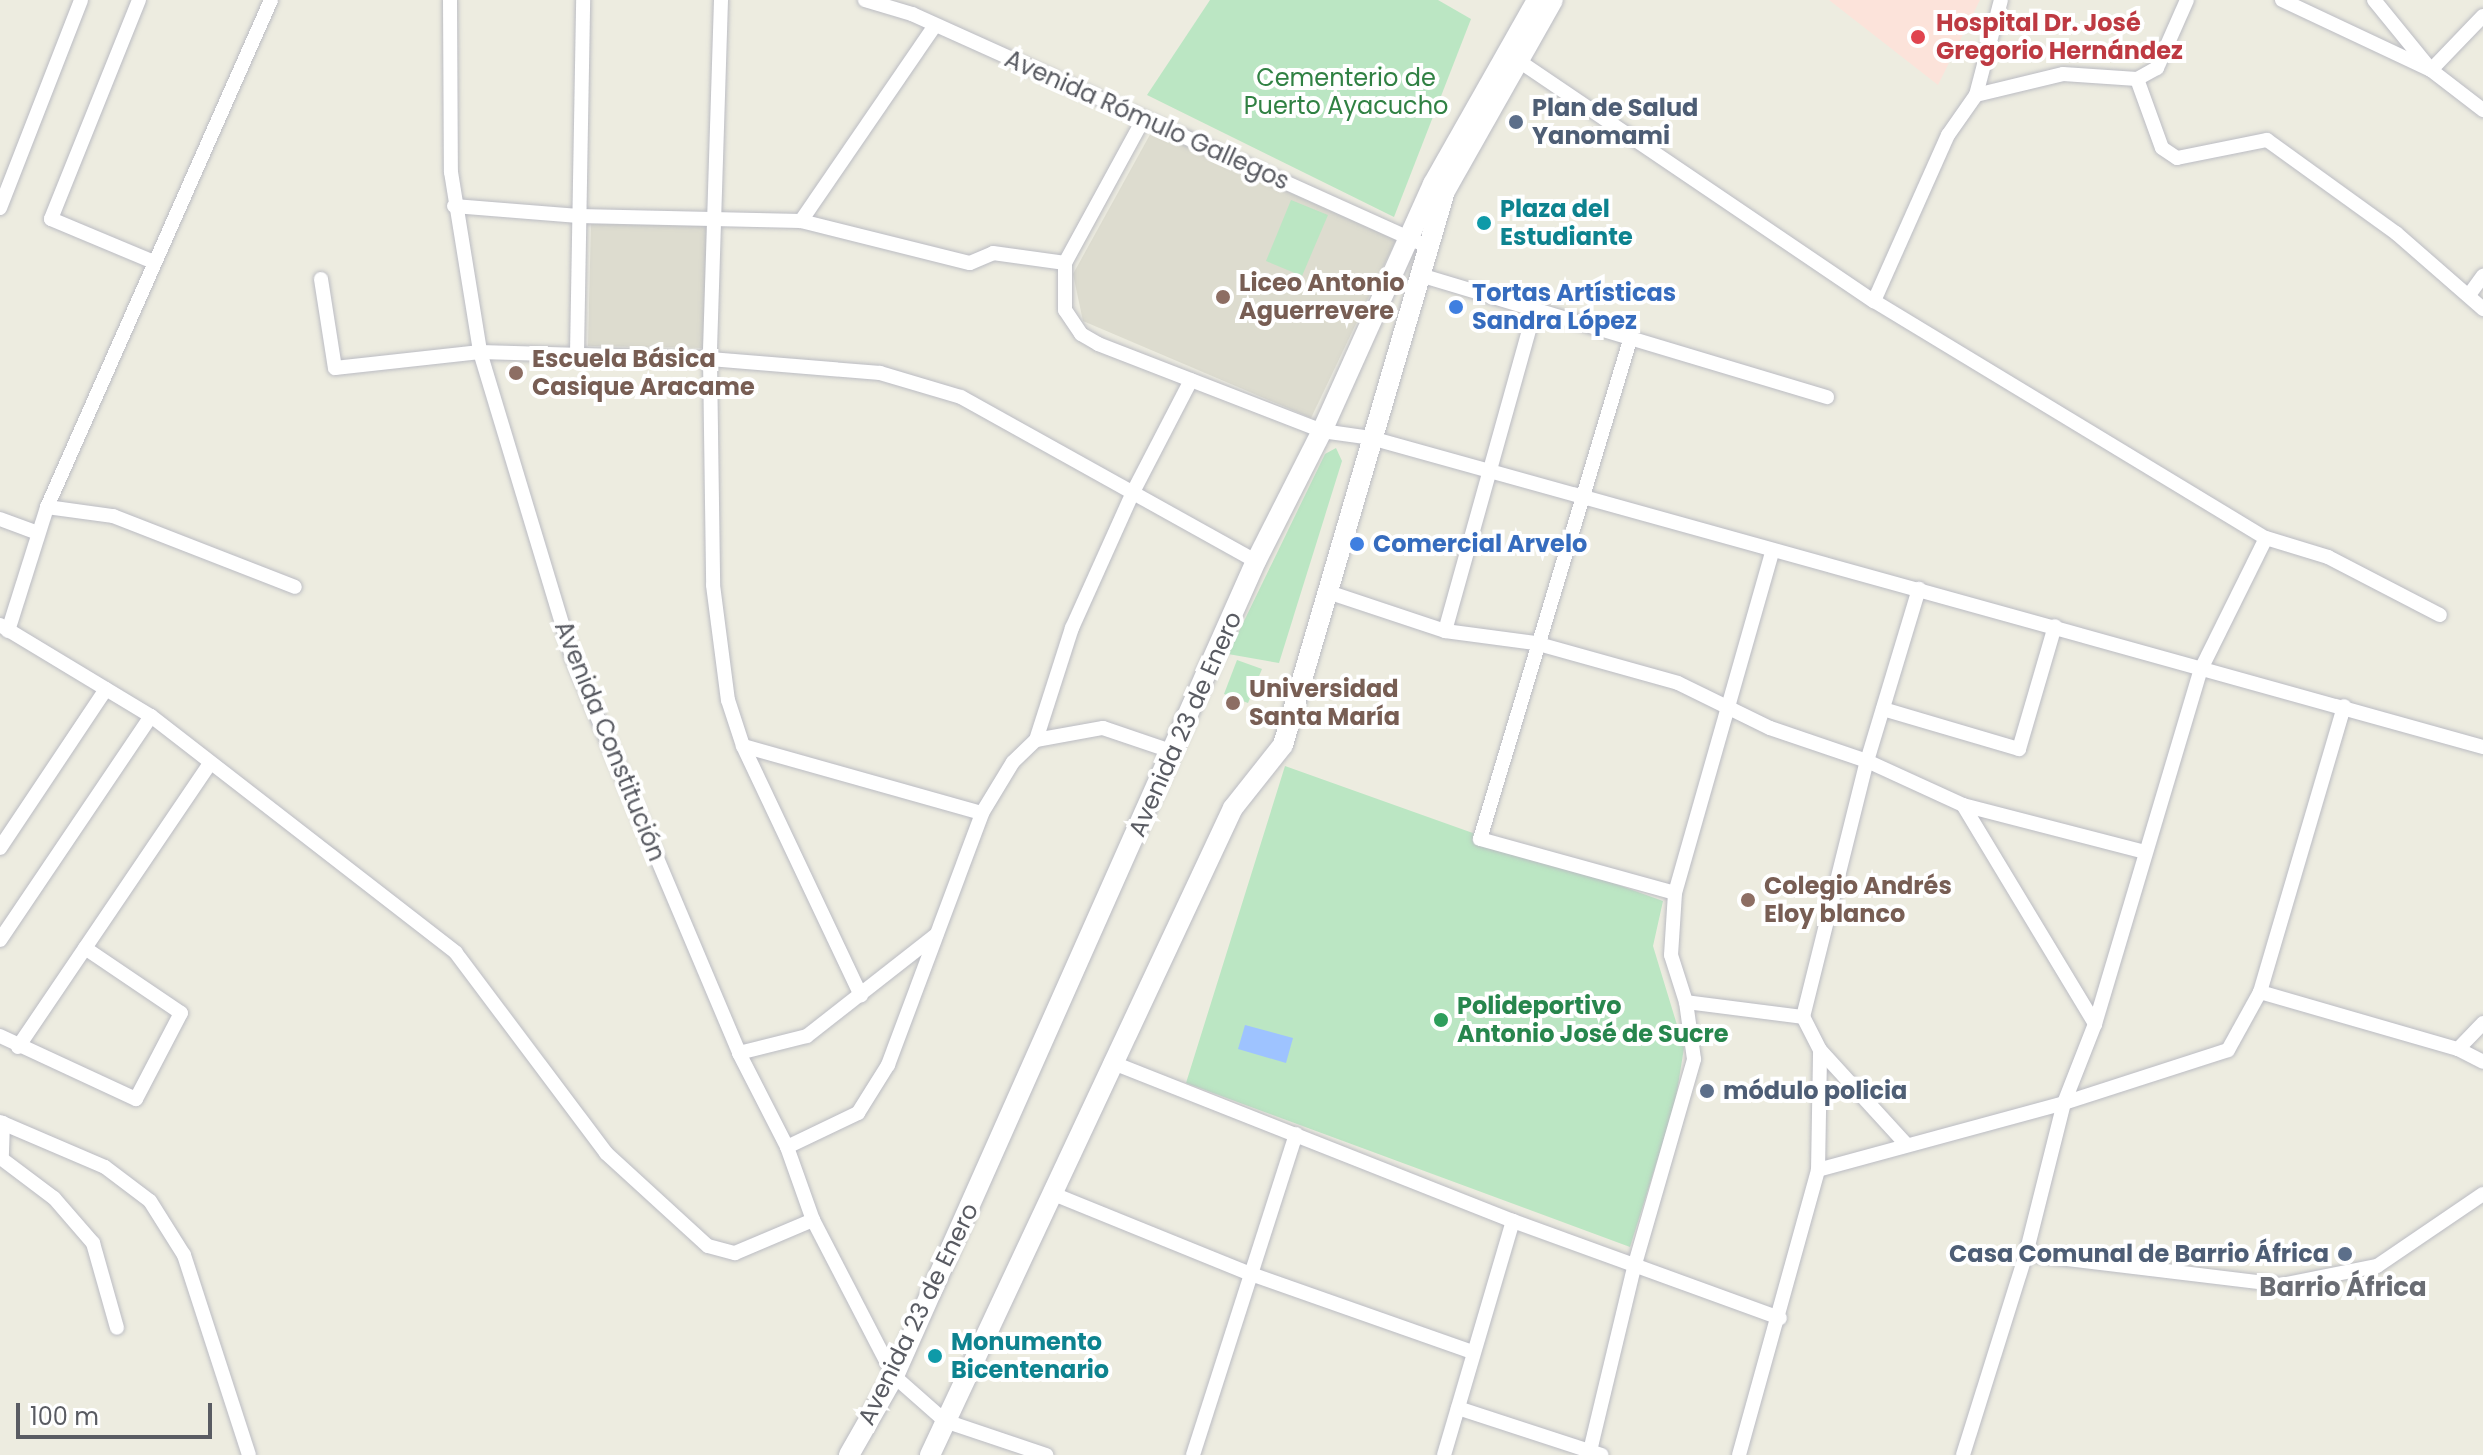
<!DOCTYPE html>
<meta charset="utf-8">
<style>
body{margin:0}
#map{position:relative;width:2483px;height:1455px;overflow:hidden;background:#edece0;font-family:Poppins,sans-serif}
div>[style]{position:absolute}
.education>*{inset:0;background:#dddccf}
.medical>*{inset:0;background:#fce3da}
.green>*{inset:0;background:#bbe6c3}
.water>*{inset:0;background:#9ec3ff}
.roads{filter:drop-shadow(0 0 2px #bbbcc3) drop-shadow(0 0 2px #bbbcc3)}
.minor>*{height:14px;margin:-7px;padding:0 7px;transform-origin:7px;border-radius:7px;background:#fff}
.secondary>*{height:20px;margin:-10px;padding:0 10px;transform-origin:10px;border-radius:10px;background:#fff}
.dots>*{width:22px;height:22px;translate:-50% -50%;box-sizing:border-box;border:4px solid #fff;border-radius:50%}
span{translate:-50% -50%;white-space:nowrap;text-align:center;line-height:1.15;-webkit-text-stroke:8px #fff;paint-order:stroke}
.health-label{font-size:24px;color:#be3a42;font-weight:700}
.left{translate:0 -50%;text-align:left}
.park-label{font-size:24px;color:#308143}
.service-label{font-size:24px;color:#4e5e75;font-weight:700}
.right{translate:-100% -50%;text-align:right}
.street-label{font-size:24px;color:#595b62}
.culture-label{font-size:24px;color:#0d838f;font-weight:700}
.education-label{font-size:24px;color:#785e54;font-weight:700}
.shop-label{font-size:24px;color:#366cbe;font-weight:700}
.leisure-label{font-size:24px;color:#27864d;font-weight:700}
.neighbourhood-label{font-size:26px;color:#6a6d74;font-weight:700}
.scale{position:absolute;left:16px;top:1403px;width:196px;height:36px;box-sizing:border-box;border:4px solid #595b62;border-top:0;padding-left:10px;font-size:24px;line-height:28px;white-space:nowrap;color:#595b62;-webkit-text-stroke:6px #fff;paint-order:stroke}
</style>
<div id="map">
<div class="education">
<i style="clip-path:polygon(1152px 131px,1396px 240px,1311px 418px,1083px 321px,1073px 274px)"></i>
<i style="clip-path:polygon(591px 224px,707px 226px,704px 348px,588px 346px)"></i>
</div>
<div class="medical">
<i style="clip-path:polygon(1829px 0,1980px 0,1938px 85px)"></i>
</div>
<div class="green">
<i style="clip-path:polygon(1210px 0,1438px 0,1471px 19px,1394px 217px,1147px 95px)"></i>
<i style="clip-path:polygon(1291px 200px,1328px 215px,1302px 276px,1266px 261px)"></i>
<i style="clip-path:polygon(1336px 448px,1342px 461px,1279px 663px,1228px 654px,1325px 454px)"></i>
<i style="clip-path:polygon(1237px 660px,1262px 669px,1248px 703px,1224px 694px)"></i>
<i style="clip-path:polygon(1285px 766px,1663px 901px,1653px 946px,1684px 1048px,1675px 1104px,1630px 1247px,1186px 1083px)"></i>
</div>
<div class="water">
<i style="clip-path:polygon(1245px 1025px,1293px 1038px,1286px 1063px,1238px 1049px)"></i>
</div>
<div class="roads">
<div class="minor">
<i style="left:139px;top:0;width:236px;rotate:111.9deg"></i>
<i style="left:51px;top:219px;width:112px;rotate:22.7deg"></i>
<i style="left:450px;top:0;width:172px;rotate:89.7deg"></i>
<i style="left:451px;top:172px;width:182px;rotate:80.8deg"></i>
<i style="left:480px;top:352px;width:319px;rotate:73.2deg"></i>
<i style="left:572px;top:657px;width:430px;rotate:67.1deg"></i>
<i style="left:739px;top:1053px;width:106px;rotate:62.9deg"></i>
<i style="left:787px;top:1147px;width:77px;rotate:70.4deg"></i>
<i style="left:813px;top:1220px;width:176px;rotate:62.6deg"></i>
<i style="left:894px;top:1376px;width:68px;rotate:41.4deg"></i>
<i style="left:945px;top:1421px;width:107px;rotate:18.6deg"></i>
<i style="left:721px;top:0;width:359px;rotate:91.8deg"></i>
<i style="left:710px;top:359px;width:226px;rotate:89.2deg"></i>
<i style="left:713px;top:585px;width:116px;rotate:82.6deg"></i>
<i style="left:728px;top:700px;width:48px;rotate:71.9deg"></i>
<i style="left:743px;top:746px;width:276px;rotate:64.7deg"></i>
<i style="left:865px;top:0;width:49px;rotate:16.6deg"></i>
<i style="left:912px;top:14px;width:555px;rotate:24.26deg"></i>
<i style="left:2282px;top:0;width:165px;rotate:25.2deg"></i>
<i style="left:2431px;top:70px;width:75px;rotate:-46.1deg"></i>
<i style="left:2374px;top:0;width:90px;rotate:50.8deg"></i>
<i style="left:2431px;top:70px;width:66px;rotate:37.6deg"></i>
<i style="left:1513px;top:57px;width:436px;rotate:34.1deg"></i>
<i style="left:1874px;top:301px;width:458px;rotate:31.2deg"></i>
<i style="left:2266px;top:538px;width:65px;rotate:17deg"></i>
<i style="left:2328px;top:557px;width:126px;rotate:27.4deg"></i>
<i style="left:2137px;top:79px;width:73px;rotate:70.1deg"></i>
<i style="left:2162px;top:148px;width:18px;rotate:34deg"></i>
<i style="left:2177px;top:158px;width:92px;rotate:-11.3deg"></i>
<i style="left:2267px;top:140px;width:159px;rotate:35.8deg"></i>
<i style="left:2396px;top:233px;width:116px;rotate:41.1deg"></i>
<i style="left:1976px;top:95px;width:89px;rotate:-13.6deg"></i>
<i style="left:2063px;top:74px;width:74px;rotate:3.9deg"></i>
<i style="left:2137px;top:79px;width:23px;rotate:-29deg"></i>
<i style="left:2157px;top:68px;width:74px;rotate:-66.2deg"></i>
<i style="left:1144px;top:118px;width:165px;rotate:118.6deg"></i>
<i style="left:1065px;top:263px;width:47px;rotate:90deg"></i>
<i style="left:1065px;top:310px;width:29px;rotate:56deg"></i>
<i style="left:1081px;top:334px;width:20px;rotate:30deg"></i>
<i style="left:1098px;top:344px;width:240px;rotate:21.2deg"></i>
<i style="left:1322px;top:431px;width:49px;rotate:8.1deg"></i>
<i style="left:1371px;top:438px;width:1154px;rotate:15.53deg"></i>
<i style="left:454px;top:206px;width:125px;rotate:4.6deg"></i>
<i style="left:579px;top:216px;width:222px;rotate:1.3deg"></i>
<i style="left:801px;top:221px;width:174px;rotate:14deg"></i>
<i style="left:970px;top:263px;width:25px;rotate:-23deg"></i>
<i style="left:993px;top:253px;width:73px;rotate:7.9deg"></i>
<i style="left:0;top:208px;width:223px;rotate:-68.7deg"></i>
<i style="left:801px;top:221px;width:237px;rotate:-55.6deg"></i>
<i style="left:1420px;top:275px;width:425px;rotate:16.7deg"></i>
<i style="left:321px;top:279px;width:90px;rotate:81.1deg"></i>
<i style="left:335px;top:368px;width:146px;rotate:-6.3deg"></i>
<i style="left:480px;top:352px;width:230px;rotate:1.7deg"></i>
<i style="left:710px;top:359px;width:171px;rotate:4.7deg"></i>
<i style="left:880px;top:373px;width:84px;rotate:16.5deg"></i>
<i style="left:961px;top:397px;width:338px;rotate:29.1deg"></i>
<i style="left:2469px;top:295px;width:24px;rotate:-54deg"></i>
<i style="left:1874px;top:301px;width:182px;rotate:-66deg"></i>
<i style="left:1948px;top:135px;width:49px;rotate:-55deg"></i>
<i style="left:1976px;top:95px;width:98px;rotate:-75.3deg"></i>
<i style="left:1630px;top:340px;width:521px;rotate:106.73deg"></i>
<i style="left:1480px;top:839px;width:202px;rotate:15.5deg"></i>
<i style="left:577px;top:353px;width:353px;rotate:-89deg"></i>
<i style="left:47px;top:507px;width:67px;rotate:7.8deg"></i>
<i style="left:113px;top:516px;width:195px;rotate:21.3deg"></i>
<i style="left:0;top:519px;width:40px;rotate:20.2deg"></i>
<i style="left:1328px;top:592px;width:123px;rotate:18.4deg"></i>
<i style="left:1445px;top:631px;width:91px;rotate:7.6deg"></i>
<i style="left:1535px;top:643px;width:148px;rotate:15.6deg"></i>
<i style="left:1678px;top:683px;width:102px;rotate:26.1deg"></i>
<i style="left:1770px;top:728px;width:102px;rotate:18.8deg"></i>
<i style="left:1867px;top:761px;width:106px;rotate:24.6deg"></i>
<i style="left:1963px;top:805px;width:188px;rotate:14.5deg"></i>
<i style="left:0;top:625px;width:176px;rotate:31.1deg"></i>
<i style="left:151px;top:716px;width:386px;rotate:37.8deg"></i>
<i style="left:456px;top:953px;width:250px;rotate:53.1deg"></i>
<i style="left:606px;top:1153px;width:138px;rotate:42.4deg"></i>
<i style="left:708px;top:1246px;width:28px;rotate:15deg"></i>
<i style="left:735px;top:1253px;width:85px;rotate:-22.9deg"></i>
<i style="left:8px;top:631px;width:130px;rotate:-72.5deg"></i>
<i style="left:47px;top:507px;width:554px;rotate:-66.16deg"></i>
<i style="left:1445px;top:631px;width:334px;rotate:-74.4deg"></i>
<i style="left:1883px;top:709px;width:142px;rotate:16.4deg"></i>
<i style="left:2019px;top:749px;width:128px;rotate:-73.7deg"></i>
<i style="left:1036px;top:740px;width:118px;rotate:-72.2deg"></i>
<i style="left:1072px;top:628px;width:149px;rotate:-65.8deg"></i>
<i style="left:1133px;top:492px;width:126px;rotate:-62.6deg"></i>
<i style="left:743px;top:746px;width:248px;rotate:15.7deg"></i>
<i style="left:1963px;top:805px;width:256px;rotate:58.9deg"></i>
<i style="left:0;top:848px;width:191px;rotate:-56.3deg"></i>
<i style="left:0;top:940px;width:270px;rotate:-56deg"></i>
<i style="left:2260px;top:992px;width:206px;rotate:16.1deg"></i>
<i style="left:2458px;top:1049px;width:28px;rotate:27deg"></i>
<i style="left:1686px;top:1002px;width:118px;rotate:7.3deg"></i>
<i style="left:0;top:1036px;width:150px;rotate:24.9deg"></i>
<i style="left:136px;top:1099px;width:97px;rotate:-62.4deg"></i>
<i style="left:181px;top:1013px;width:116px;rotate:-145.9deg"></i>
<i style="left:18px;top:1047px;width:339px;rotate:-55.9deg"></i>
<i style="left:2458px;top:1049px;width:36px;rotate:-46deg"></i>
<i style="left:739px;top:1053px;width:70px;rotate:-14deg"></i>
<i style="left:807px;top:1036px;width:164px;rotate:-38.1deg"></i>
<i style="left:1111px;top:1062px;width:432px;rotate:21.6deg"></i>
<i style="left:1513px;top:1221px;width:284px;rotate:20deg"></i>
<i style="left:0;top:1122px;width:114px;rotate:23.2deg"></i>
<i style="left:105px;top:1167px;width:56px;rotate:37.1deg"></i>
<i style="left:150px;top:1201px;width:64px;rotate:57.8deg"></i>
<i style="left:184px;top:1255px;width:210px;rotate:72deg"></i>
<i style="left:3px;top:1123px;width:36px;rotate:92deg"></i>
<i style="left:2px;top:1159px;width:65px;rotate:36.9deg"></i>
<i style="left:54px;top:1198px;width:60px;rotate:49.1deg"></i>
<i style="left:93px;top:1243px;width:88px;rotate:74.2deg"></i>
<i style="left:1905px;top:1143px;width:126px;rotate:-132.4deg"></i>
<i style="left:1820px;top:1050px;width:37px;rotate:-117deg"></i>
<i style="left:1803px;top:1017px;width:264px;rotate:-76deg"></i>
<i style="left:1867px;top:761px;width:180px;rotate:-73.2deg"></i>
<i style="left:787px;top:1147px;width:79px;rotate:-25.6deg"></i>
<i style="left:858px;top:1113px;width:57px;rotate:-58deg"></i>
<i style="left:888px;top:1065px;width:269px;rotate:-69.5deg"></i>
<i style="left:982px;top:813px;width:60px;rotate:-58.7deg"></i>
<i style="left:1013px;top:762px;width:32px;rotate:-44deg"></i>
<i style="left:1036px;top:740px;width:68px;rotate:-10.2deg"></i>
<i style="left:1103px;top:728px;width:75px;rotate:18.7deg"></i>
<i style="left:1818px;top:1170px;width:255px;rotate:-15.2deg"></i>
<i style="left:2064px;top:1103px;width:172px;rotate:-17.9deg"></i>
<i style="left:2228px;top:1050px;width:66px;rotate:-61.1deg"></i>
<i style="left:2260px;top:992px;width:298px;rotate:-73.6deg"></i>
<i style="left:1051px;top:1193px;width:213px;rotate:22.1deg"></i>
<i style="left:1248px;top:1273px;width:238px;rotate:19.4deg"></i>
<i style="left:2026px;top:1254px;width:257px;rotate:6.9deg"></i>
<i style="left:2281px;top:1285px;width:98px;rotate:-11.2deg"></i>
<i style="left:2377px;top:1266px;width:128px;rotate:-34.2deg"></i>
<i style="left:1458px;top:1408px;width:151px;rotate:18.1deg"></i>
<i style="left:1193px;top:1455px;width:337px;rotate:-72.2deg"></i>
<i style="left:1444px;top:1455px;width:244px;rotate:-73.6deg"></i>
<i style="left:1589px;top:1455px;width:196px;rotate:-76.5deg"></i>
<i style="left:1635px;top:1264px;width:213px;rotate:-73.9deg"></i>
<i style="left:1694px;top:1059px;width:58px;rotate:-98deg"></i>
<i style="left:1686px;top:1002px;width:49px;rotate:-107.7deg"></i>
<i style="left:1671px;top:955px;width:62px;rotate:-86.3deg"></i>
<i style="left:1675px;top:893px;width:354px;rotate:-74.1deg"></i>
<i style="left:1739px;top:1455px;width:296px;rotate:-74.5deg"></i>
<i style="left:1818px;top:1170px;width:120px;rotate:-89deg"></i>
<i style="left:1963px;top:1455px;width:211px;rotate:-72.6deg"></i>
<i style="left:2026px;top:1254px;width:156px;rotate:-75.9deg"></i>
<i style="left:2064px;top:1103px;width:85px;rotate:-68.6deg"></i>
<i style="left:2095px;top:1024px;width:368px;rotate:-73.4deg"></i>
<i style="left:2200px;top:671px;width:148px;rotate:-63.6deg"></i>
</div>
<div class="secondary">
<i style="left:849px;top:1455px;width:91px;rotate:-60.3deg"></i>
<i style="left:894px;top:1376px;width:892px;rotate:-66.05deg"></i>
<i style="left:1256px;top:561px;width:146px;rotate:-63.1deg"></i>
<i style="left:1322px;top:431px;width:271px;rotate:-65.8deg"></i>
<i style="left:1433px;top:184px;width:211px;rotate:-60.5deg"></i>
<i style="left:930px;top:1455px;width:714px;rotate:-64.91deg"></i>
<i style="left:1233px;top:808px;width:80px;rotate:-51.6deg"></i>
<i style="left:1283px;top:745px;width:577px;rotate:-73.7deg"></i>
<i style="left:1445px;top:191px;width:219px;rotate:-60.5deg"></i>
</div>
</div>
<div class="dots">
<i style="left:1918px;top:37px;background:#e0444e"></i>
<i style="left:1516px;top:122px;background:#5c6f8a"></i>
<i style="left:1484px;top:223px;background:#0f9aa8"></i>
<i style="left:1223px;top:297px;background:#8d6e63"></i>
<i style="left:1456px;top:307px;background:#3f7fe0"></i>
<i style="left:516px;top:373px;background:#8d6e63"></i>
<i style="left:1357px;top:544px;background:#3f7fe0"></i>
<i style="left:1233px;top:703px;background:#8d6e63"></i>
<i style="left:1748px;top:900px;background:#8d6e63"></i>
<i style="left:1441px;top:1020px;background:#2e9e5b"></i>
<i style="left:1707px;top:1091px;background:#5c6f8a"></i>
<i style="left:2345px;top:1254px;background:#5c6f8a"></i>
<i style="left:935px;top:1356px;background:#0f9aa8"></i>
</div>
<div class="health-label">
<span class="left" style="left:1936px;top:37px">Hospital Dr. José<br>Gregorio Hernández</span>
</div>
<div class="park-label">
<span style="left:1346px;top:92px">Cementerio de<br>Puerto Ayacucho</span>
</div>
<div class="service-label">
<span class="left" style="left:1532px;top:122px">Plan de Salud<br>Yanomami</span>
<span class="left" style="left:1723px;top:1091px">módulo policia</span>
<span class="right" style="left:2329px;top:1254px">Casa Comunal de Barrio África</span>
</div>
<div class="street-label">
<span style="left:1147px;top:120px;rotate:24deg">Avenida Rómulo Gallegos</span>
<span style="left:1185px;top:724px;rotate:-66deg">Avenida 23 de Enero</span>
<span style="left:610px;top:741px;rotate:68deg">Avenida Constitución</span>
<span style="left:918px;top:1314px;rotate:-64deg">Avenida 23 de Enero</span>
</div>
<div class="culture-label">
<span class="left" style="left:1500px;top:223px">Plaza del<br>Estudiante</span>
<span class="left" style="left:951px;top:1356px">Monumento<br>Bicentenario</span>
</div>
<div class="education-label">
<span class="left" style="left:1239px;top:297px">Liceo Antonio<br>Aguerrevere</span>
<span class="left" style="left:532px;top:373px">Escuela Básica<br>Casique Aracame</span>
<span class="left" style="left:1249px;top:703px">Universidad<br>Santa María</span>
<span class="left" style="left:1764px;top:900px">Colegio Andrés<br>Eloy blanco</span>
</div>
<div class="shop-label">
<span class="left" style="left:1472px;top:307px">Tortas Artísticas<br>Sandra López</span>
<span class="left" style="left:1373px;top:544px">Comercial Arvelo</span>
</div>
<div class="leisure-label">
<span class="left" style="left:1457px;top:1020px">Polideportivo<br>Antonio José de Sucre</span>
</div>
<div class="neighbourhood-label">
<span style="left:2343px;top:1288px">Barrio África</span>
</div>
<div class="scale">100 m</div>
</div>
